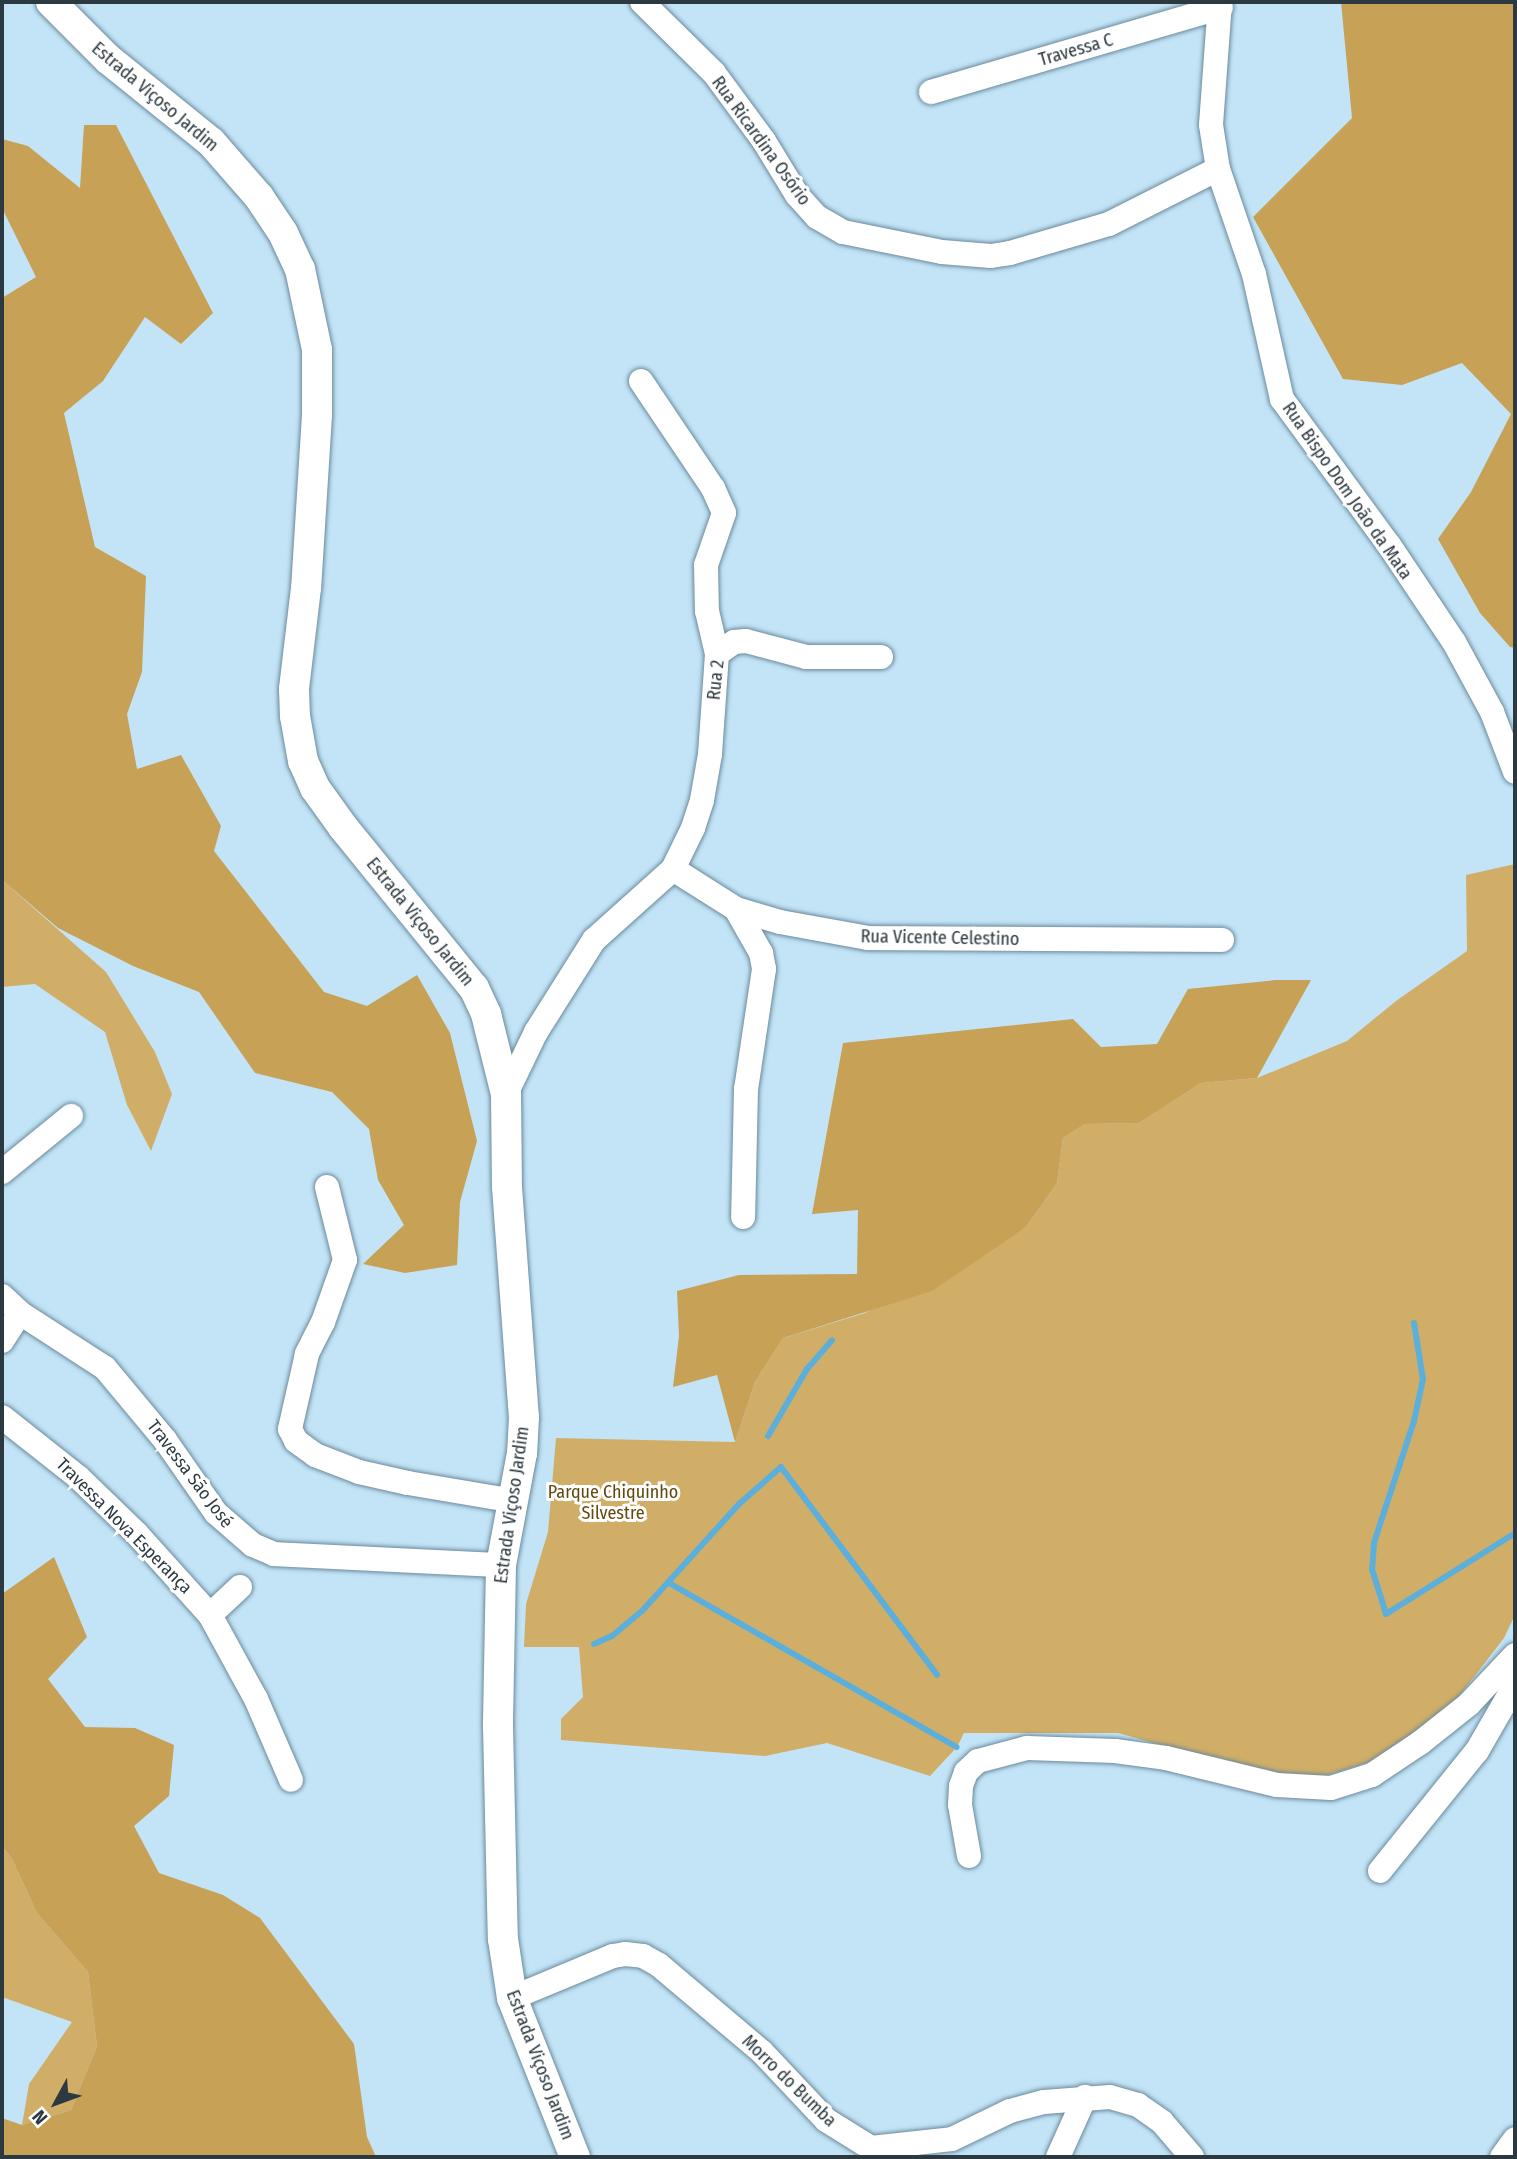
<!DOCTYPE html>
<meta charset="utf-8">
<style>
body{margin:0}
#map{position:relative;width:1517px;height:2159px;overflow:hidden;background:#c3e4f7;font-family:"Fira Sans Condensed",sans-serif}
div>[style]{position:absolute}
.green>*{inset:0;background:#d1ae67}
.forest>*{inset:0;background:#c6a156}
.stream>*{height:6px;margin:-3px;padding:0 3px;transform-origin:3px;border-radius:3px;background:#5cafdb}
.roads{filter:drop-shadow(0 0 2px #6b8a9c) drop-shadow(0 0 2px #6b8a9c)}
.minor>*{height:24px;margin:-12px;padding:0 12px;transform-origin:12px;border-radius:12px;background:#fff}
.major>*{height:30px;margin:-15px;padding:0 15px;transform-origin:15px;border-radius:15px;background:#fff}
span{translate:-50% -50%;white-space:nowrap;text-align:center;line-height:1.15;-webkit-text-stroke:6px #fff;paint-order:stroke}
.street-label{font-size:18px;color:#2c3940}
.park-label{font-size:18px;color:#62490d}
.frame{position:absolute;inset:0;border:4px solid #2c3940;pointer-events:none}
.north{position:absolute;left:21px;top:2068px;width:70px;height:70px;-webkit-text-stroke:5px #fff;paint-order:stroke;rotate:229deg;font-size:19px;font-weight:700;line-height:28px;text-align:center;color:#2c3940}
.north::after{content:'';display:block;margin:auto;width:24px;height:32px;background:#2c3940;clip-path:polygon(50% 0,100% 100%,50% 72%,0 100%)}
</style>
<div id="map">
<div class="green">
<i style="clip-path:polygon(1515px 864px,1515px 1615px,1504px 1638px,1446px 1713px,1370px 1762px,1299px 1784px,1118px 1733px,964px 1733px,957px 1747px,930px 1776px,827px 1743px,765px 1756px,561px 1740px,561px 1719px,583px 1697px,579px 1647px,524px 1647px,526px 1604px,548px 1532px,556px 1438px,735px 1442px,755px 1382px,783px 1338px,865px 1313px,980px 1255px,1026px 1227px,1057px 1183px,1063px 1138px,1085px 1124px,1139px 1123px,1201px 1083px,1257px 1078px,1347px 1041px,1396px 1001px,1467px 951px,1466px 875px)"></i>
<i style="clip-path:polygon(2px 880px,106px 972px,155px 1052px,172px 1094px,151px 1151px,127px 1105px,105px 1032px,35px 984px,2px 987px)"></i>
<i style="clip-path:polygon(2px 1846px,12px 1859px,37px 1913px,88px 1972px,97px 2046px,71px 2110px,22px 2125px,29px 2084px,72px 2022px,2px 1997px)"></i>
</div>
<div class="forest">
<i style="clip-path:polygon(1341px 2px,1515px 2px,1515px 648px,1510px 647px,1480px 613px,1438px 539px,1471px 492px,1511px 414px,1462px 363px,1402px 385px,1343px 379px,1253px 217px,1352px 118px)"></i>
<i style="clip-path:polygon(84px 125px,116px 125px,213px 313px,181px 344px,145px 317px,103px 381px,64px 413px,95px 547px,146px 576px,142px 672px,127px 714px,137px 769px,181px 755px,221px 826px,214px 851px,324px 992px,367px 1006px,417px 975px,450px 1033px,477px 1141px,460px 1202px,457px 1265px,405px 1273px,363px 1264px,404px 1225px,378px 1180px,369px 1129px,332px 1092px,255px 1073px,199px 992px,133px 966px,58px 928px,2px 880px,2px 298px,36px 277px,2px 208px,2px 139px,28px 146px,80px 188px)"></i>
<i style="clip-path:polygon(1276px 980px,1311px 980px,1257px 1078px,1201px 1083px,1139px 1123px,1085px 1124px,1063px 1138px,1057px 1183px,1026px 1227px,932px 1291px,783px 1338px,755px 1382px,735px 1442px,717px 1375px,673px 1387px,679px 1336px,677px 1291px,739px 1275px,857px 1274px,858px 1210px,812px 1214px,843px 1043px,1073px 1019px,1101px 1047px,1157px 1044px,1188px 989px)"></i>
<i style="clip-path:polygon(54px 1557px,87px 1637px,48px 1679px,85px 1727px,135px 1728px,174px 1745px,169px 1796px,134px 1826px,159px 1873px,223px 1895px,260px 1918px,354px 2044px,367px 2137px,376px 2157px,2px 2157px,2px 2118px,22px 2125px,71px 2110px,97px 2046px,88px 1972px,37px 1913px,12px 1859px,2px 1846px,2px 1594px)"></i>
</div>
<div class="stream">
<i style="left:1414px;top:1323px;width:57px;rotate:80.9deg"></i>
<i style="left:1423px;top:1379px;width:43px;rotate:102.1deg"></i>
<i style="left:1414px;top:1421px;width:128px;rotate:108.2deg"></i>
<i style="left:1374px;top:1543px;width:26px;rotate:94deg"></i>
<i style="left:1372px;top:1569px;width:47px;rotate:72.7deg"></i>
<i style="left:1386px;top:1614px;width:152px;rotate:-32.1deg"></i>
<i style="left:768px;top:1436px;width:78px;rotate:-59.8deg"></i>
<i style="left:807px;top:1369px;width:38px;rotate:-49deg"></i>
<i style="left:669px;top:1583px;width:331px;rotate:29.7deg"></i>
<i style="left:594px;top:1644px;width:20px;rotate:-24deg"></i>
<i style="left:612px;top:1636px;width:39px;rotate:-40deg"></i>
<i style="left:642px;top:1611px;width:144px;rotate:-47.8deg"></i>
<i style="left:739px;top:1504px;width:56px;rotate:-41.4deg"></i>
<i style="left:781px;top:1467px;width:260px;rotate:53.1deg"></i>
</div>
<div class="roads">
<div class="minor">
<i style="left:642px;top:2px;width:101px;rotate:44.6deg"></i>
<i style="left:714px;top:73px;width:84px;rotate:53.7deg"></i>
<i style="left:764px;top:141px;width:63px;rotate:58.6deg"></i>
<i style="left:797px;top:195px;width:30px;rotate:48deg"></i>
<i style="left:817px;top:217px;width:30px;rotate:30deg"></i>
<i style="left:843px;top:232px;width:101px;rotate:11.4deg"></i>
<i style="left:942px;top:252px;width:49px;rotate:4.7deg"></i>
<i style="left:991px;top:256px;width:19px;rotate:-9deg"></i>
<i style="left:1010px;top:253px;width:103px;rotate:-16.3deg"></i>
<i style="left:1109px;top:224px;width:122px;rotate:-26.8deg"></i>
<i style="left:1220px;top:2px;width:123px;rotate:94.2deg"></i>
<i style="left:1211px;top:125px;width:45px;rotate:81deg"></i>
<i style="left:1218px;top:169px;width:111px;rotate:71.1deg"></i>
<i style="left:1254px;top:274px;width:128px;rotate:77.4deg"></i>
<i style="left:1282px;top:399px;width:181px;rotate:53.8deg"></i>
<i style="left:1389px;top:545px;width:117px;rotate:56.2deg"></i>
<i style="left:1454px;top:642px;width:80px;rotate:61.5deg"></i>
<i style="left:1492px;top:712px;width:64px;rotate:69deg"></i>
<i style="left:931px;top:92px;width:302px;rotate:-16.3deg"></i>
<i style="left:641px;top:381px;width:129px;rotate:56.1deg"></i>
<i style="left:713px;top:488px;width:27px;rotate:66deg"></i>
<i style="left:724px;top:513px;width:55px;rotate:109.1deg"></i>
<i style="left:706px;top:565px;width:46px;rotate:88.8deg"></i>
<i style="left:707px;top:611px;width:44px;rotate:76.9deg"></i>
<i style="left:673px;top:869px;width:75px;rotate:32.4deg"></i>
<i style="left:736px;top:909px;width:46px;rotate:16.5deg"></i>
<i style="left:780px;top:922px;width:89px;rotate:10.3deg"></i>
<i style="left:868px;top:938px;width:354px;rotate:0.3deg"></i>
<i style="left:736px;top:909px;width:51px;rotate:60.4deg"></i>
<i style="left:761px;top:953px;width:16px;rotate:79deg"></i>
<i style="left:764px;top:969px;width:121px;rotate:98.5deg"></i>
<i style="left:746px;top:1089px;width:128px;rotate:91.3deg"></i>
<i style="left:506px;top:1094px;width:69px;rotate:-64.2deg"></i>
<i style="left:536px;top:1032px;width:109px;rotate:-57.8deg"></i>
<i style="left:594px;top:940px;width:106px;rotate:-41.9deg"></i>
<i style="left:673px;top:869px;width:46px;rotate:-64deg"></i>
<i style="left:693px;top:828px;width:29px;rotate:-72deg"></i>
<i style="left:702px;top:800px;width:47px;rotate:-80.1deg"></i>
<i style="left:710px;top:754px;width:100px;rotate:-86deg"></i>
<i style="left:717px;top:654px;width:21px;rotate:-35deg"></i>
<i style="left:734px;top:642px;width:12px;rotate:-5deg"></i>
<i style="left:746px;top:641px;width:62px;rotate:14.9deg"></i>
<i style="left:806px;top:657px;width:75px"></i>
<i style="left:2px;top:1172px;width:89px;rotate:-39.1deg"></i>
<i style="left:327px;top:1187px;width:75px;rotate:76.1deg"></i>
<i style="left:345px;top:1260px;width:66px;rotate:109.5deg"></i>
<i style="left:323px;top:1322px;width:36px;rotate:117deg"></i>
<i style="left:307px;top:1354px;width:77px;rotate:102.8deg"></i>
<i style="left:290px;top:1429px;width:13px;rotate:63deg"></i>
<i style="left:296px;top:1441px;width:24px;rotate:36deg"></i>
<i style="left:315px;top:1455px;width:47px;rotate:21.1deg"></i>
<i style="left:359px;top:1472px;width:50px;rotate:12.7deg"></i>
<i style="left:408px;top:1483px;width:108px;rotate:9.6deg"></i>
<i style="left:2px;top:1296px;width:25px;rotate:43deg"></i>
<i style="left:20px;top:1313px;width:101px;rotate:32.9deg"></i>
<i style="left:105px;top:1368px;width:94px;rotate:50.2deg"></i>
<i style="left:165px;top:1440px;width:89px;rotate:55.1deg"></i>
<i style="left:216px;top:1513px;width:49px;rotate:40.9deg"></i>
<i style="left:253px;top:1545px;width:23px;rotate:23deg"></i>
<i style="left:274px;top:1554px;width:227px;rotate:2.8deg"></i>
<i style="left:2px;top:1341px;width:33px;rotate:-57deg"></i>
<i style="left:2px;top:1417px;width:97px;rotate:38.3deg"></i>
<i style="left:78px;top:1477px;width:82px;rotate:44deg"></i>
<i style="left:137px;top:1534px;width:109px;rotate:48deg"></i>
<i style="left:210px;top:1615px;width:96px;rotate:61.3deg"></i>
<i style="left:256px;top:1699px;width:88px;rotate:66.6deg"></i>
<i style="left:210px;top:1615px;width:41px;rotate:-43deg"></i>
<i style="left:969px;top:1856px;width:52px;rotate:-100deg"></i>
<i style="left:960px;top:1805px;width:19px;rotate:-87deg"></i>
<i style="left:961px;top:1786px;width:15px;rotate:-70deg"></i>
<i style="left:966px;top:1772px;width:16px;rotate:-43deg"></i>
<i style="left:978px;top:1761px;width:51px;rotate:-14.9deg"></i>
<i style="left:1027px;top:1748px;width:88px;rotate:2deg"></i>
<i style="left:1115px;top:1751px;width:51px;rotate:7.8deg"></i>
<i style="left:1166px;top:1758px;width:114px;rotate:13.7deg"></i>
<i style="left:1277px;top:1785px;width:54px;rotate:3.2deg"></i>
<i style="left:1331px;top:1788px;width:43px;rotate:-17.6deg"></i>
<i style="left:1372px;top:1775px;width:58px;rotate:-33.7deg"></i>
<i style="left:1420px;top:1743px;width:63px;rotate:-38.5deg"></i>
<i style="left:1469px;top:1704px;width:67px;rotate:-46.8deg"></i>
<i style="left:1380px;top:1871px;width:154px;rotate:-51.1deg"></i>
<i style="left:1477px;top:1751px;width:76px;rotate:-60.1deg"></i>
<i style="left:512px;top:1998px;width:109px;rotate:-22.6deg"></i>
<i style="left:613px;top:1956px;width:12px;rotate:-9deg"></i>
<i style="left:625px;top:1954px;width:18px;rotate:6deg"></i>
<i style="left:643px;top:1956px;width:18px;rotate:29deg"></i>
<i style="left:659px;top:1965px;width:135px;rotate:40.2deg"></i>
<i style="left:762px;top:2052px;width:93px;rotate:46.7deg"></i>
<i style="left:826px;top:2120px;width:53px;rotate:31.9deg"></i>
<i style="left:871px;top:2148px;width:81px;rotate:-6.3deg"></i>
<i style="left:952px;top:2139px;width:64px;rotate:-25.8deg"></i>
<i style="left:1010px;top:2111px;width:35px;rotate:-15deg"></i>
<i style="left:1044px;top:2102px;width:66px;rotate:-4.3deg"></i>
<i style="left:1110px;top:2097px;width:29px;rotate:16deg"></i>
<i style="left:1138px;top:2105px;width:29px;rotate:35deg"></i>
<i style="left:1162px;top:2122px;width:46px;rotate:49.4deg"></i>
<i style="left:1058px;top:2157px;width:66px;rotate:-65.8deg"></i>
<i style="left:1502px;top:2157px;width:22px;rotate:-54deg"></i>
</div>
<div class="major">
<i style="left:51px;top:2px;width:81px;rotate:45deg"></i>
<i style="left:108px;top:59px;width:132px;rotate:38.9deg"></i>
<i style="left:211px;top:142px;width:73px;rotate:48.9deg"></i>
<i style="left:259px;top:197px;width:43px;rotate:56.3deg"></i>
<i style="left:283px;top:233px;width:40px;rotate:65deg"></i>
<i style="left:300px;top:269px;width:83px;rotate:78.1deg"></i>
<i style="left:317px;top:350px;width:65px;rotate:90deg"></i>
<i style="left:317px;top:415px;width:173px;rotate:93.6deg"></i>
<i style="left:306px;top:588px;width:102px;rotate:96.8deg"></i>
<i style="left:294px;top:689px;width:27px;rotate:88deg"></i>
<i style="left:295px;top:716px;width:46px;rotate:79.9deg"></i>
<i style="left:303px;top:761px;width:30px;rotate:66deg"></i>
<i style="left:315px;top:788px;width:48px;rotate:54.3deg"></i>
<i style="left:343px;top:827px;width:208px;rotate:50.9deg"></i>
<i style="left:474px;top:988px;width:29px;rotate:65deg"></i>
<i style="left:486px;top:1014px;width:82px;rotate:76deg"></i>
<i style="left:506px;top:1094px;width:93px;rotate:89.4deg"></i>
<i style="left:507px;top:1187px;width:231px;rotate:85.8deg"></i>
<i style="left:524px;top:1417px;width:36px;rotate:93deg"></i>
<i style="left:522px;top:1453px;width:114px;rotate:100.6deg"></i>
<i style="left:501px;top:1565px;width:161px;rotate:91.1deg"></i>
<i style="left:498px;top:1726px;width:213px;rotate:88.7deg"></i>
<i style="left:503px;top:1939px;width:60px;rotate:81.3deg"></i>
<i style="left:512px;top:1998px;width:171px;rotate:68.4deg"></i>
</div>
</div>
<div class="street-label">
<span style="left:1076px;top:50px;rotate:-16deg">Travessa C</span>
<span style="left:155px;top:97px;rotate:40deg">Estrada Viçoso Jardim</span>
<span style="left:761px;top:141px;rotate:54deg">Rua Ricardina Osório</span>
<span style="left:1347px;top:491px;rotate:55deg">Rua Bispo Dom João da Mata</span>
<span style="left:716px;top:680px;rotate:-84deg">Rua 2</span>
<span style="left:420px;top:922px;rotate:51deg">Estrada Viçoso Jardim</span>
<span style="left:940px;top:938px;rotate:1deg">Rua Vicente Celestino</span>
<span style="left:190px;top:1474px;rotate:53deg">Travessa São José</span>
<span style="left:512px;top:1505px;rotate:-82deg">Estrada Viçoso Jardim</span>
<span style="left:124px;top:1526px;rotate:45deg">Travessa Nova Esperança</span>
<span style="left:540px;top:2065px;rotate:69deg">Estrada Viçoso Jardim</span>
<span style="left:789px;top:2081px;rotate:44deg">Morro do Bumba</span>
</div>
<div class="park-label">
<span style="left:613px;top:1503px">Parque Chiquinho<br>Silvestre</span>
</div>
<div class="frame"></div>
<div class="north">N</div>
</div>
